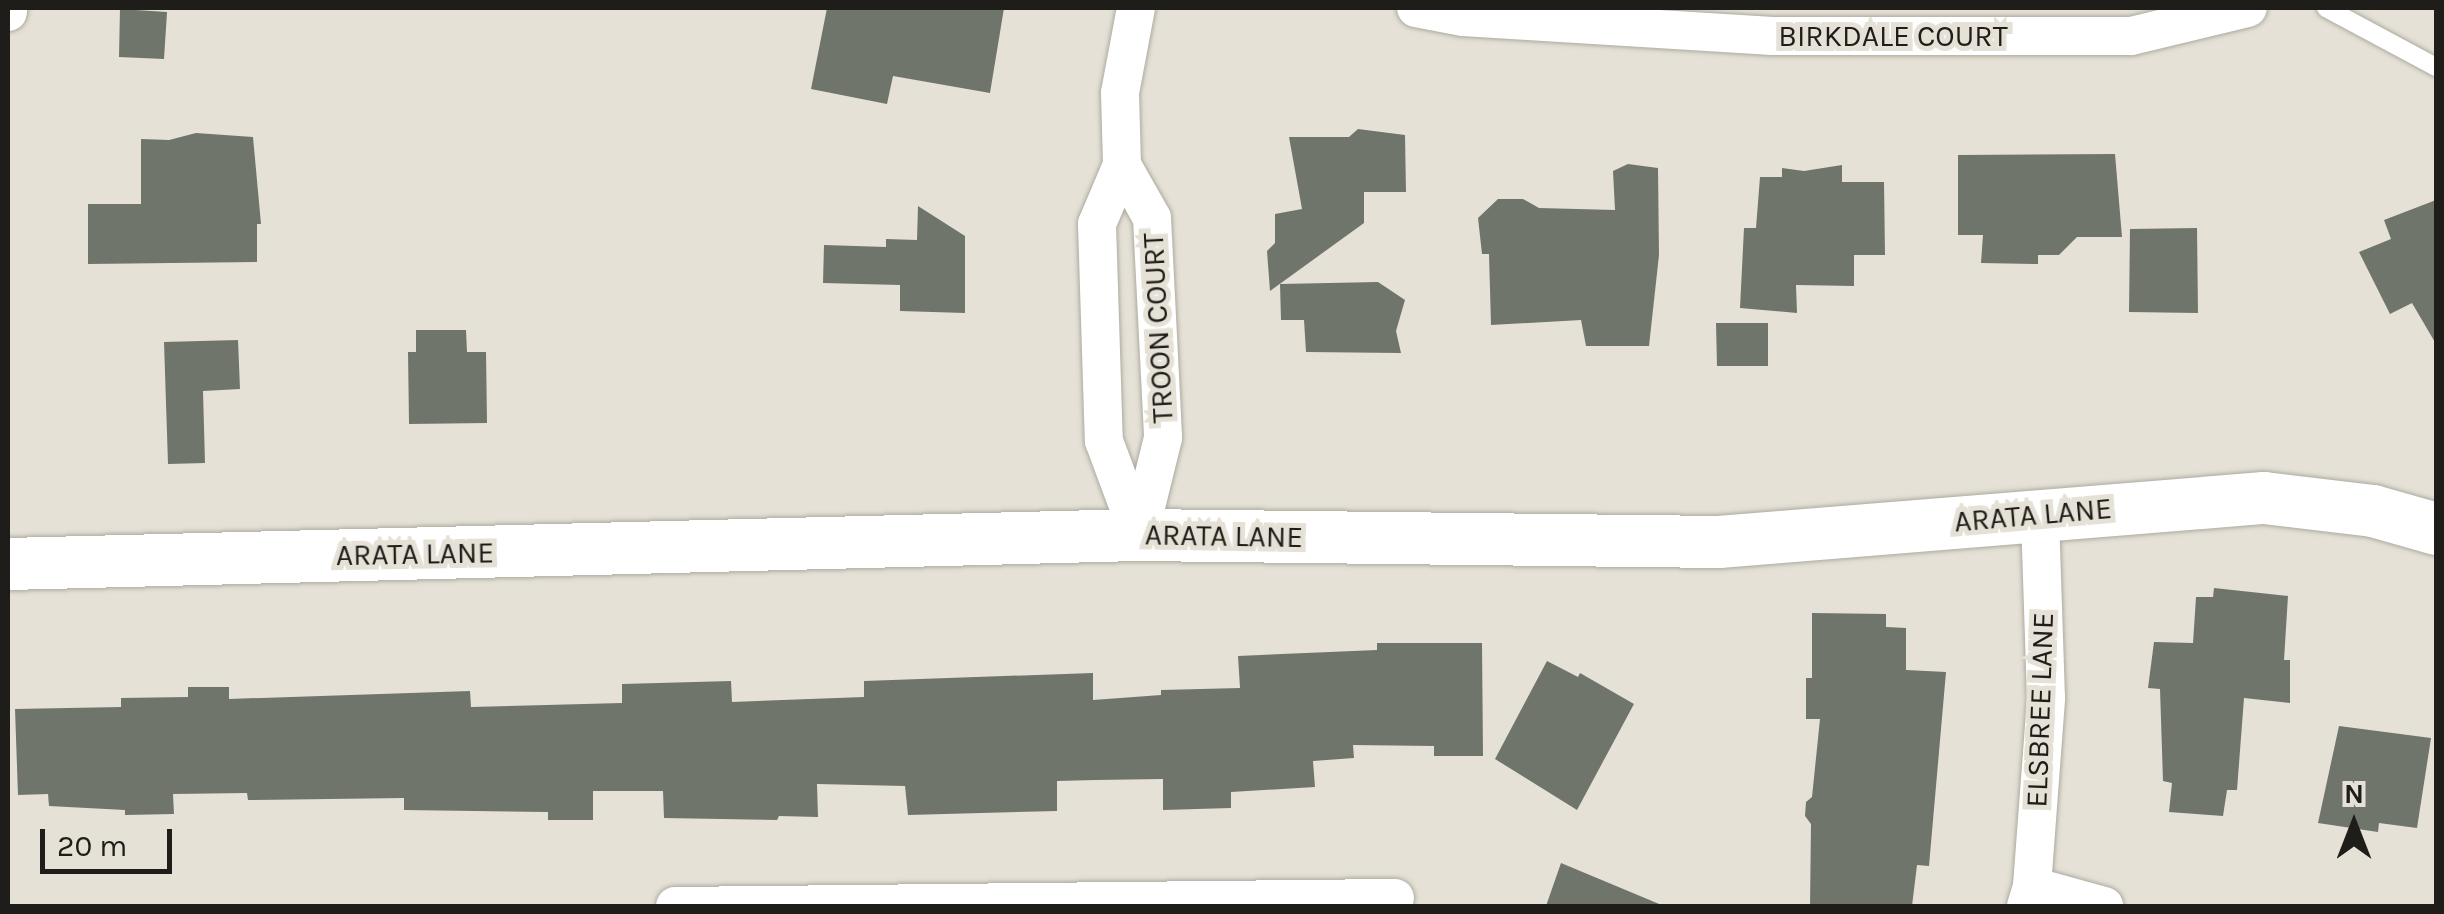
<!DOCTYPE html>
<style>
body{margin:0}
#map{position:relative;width:2444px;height:914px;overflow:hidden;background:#e5e1d6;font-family:Karla,sans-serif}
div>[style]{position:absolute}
.building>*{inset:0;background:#70756b}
.roads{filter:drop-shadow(0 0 2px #adaa9f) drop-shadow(0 0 2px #adaa9f)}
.lane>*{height:18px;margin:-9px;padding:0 9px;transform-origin:9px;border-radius:9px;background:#fff}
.street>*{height:38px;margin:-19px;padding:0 19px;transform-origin:19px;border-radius:19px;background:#fff}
.secondary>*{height:52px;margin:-26px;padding:0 26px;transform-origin:26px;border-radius:26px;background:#fff}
span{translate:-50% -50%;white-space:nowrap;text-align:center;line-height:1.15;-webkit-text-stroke:10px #e5e1d6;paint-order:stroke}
.street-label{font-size:30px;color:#1f1d19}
.frame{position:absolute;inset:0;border:10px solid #1f1d19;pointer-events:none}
.north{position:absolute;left:2304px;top:774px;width:100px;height:100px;-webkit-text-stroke:8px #e5e1d6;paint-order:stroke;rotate:0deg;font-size:28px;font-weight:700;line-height:40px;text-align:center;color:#1f1d19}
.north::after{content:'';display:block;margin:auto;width:35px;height:45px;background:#1f1d19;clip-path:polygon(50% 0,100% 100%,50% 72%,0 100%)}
.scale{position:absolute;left:40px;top:829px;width:132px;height:45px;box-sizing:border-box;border:5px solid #1f1d19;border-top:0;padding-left:12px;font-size:30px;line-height:35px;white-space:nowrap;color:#1f1d19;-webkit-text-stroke:8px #e5e1d6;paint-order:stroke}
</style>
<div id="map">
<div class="building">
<i style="clip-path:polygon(827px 8px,1004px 8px,990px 93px,893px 76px,887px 104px,811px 89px)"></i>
<i style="clip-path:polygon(120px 9px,167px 12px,164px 59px,119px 57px)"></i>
<i style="clip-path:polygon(1358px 129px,1405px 135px,1406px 192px,1364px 192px,1364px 223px,1270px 291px,1267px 251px,1275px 243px,1275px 214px,1302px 209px,1289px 137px,1349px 137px)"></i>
<i style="clip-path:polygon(196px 133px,253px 137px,261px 224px,257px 224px,257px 262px,88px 264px,88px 204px,141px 204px,141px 139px,169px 140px)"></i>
<i style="clip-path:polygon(2115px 154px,2122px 237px,2077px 237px,2059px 255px,2038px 255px,2038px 264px,1981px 263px,1983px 235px,1958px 235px,1958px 155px)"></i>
<i style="clip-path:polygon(1628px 164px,1658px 168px,1659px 255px,1649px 346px,1586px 346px,1581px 320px,1491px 325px,1489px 254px,1482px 254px,1478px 218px,1498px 199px,1523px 199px,1539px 208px,1615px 210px,1613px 171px)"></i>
<i style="clip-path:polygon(1842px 165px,1842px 182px,1884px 182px,1885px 255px,1854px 255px,1854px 286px,1796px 285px,1797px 313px,1740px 308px,1744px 228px,1756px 228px,1760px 177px,1782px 177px,1782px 168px,1804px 171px)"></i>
<i style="clip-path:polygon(2436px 200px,2436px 344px,2412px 303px,2390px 314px,2359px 252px,2391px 239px,2384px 220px)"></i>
<i style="clip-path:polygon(918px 206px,965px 236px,965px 313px,900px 311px,900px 285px,823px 283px,824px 245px,886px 247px,886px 239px,917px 240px)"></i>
<i style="clip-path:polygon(2197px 228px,2198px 313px,2129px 312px,2130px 229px)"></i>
<i style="clip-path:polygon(1378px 282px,1405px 300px,1396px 331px,1401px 353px,1306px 352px,1304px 320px,1281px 320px,1280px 284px)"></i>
<i style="clip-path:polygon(1716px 323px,1768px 323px,1768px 366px,1717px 366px)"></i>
<i style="clip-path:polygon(416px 330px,466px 330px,467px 352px,486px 352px,487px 423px,409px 424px,408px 352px,416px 352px)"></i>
<i style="clip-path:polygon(238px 340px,240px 389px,203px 391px,205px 463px,168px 464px,164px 342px)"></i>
<i style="clip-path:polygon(2214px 588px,2288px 596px,2284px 660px,2290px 660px,2290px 703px,2244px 698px,2237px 790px,2227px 790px,2223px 816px,2169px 812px,2172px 783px,2163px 781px,2160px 689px,2148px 688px,2154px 642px,2193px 643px,2196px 597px,2213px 597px)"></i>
<i style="clip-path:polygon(1812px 613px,1886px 614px,1886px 627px,1906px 628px,1906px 670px,1946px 672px,1929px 866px,1917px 865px,1912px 906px,1810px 906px,1811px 824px,1805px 816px,1806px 802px,1812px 797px,1820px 719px,1806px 719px,1806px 678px,1812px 678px)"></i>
<i style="clip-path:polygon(1377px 643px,1482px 643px,1483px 756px,1434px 756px,1434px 746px,1353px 745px,1354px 758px,1313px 761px,1315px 787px,1231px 792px,1231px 808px,1163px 810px,1163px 779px,1095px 780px,1057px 781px,1057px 811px,908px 815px,905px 786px,817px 784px,818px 817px,779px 816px,777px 820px,664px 818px,663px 791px,593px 791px,593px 820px,548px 820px,548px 812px,404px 810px,404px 798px,248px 800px,247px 793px,173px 794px,174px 814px,125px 815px,125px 810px,49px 806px,48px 794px,18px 795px,15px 709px,121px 707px,121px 698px,188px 697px,188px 687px,229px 687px,229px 699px,470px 691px,471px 707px,622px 703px,622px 684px,731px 681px,732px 702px,864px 697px,864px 681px,1093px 673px,1093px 700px,1161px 695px,1161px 690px,1240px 688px,1238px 656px,1377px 650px)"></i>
<i style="clip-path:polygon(1547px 661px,1578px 677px,1580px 673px,1634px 704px,1577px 810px,1495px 759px)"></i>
<i style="clip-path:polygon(2339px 726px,2431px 738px,2417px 828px,2379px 823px,2378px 832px,2318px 823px)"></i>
<i style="clip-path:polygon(1561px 863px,1664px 906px,1546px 906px)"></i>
</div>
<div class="roads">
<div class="lane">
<i style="left:2326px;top:8px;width:125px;rotate:28.2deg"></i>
</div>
<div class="street">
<i style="left:1136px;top:8px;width:86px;rotate:100.7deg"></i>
<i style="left:1120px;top:93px;width:72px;rotate:88.4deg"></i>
<i style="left:1122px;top:165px;width:64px;rotate:113deg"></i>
<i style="left:1097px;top:224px;width:217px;rotate:88.2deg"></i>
<i style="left:1104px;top:441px;width:100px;rotate:69.6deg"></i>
<i style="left:1416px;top:8px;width:48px;rotate:10.8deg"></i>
<i style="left:1463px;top:17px;width:310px;rotate:3.5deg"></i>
<i style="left:1772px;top:36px;width:359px"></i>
<i style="left:2131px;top:36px;width:120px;rotate:-13.5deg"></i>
<i style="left:8px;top:12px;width:4px;rotate:-90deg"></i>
<i style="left:1122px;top:165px;width:61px;rotate:60.5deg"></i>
<i style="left:1152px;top:218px;width:220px;rotate:87.1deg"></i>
<i style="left:1163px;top:438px;width:100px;rotate:103.9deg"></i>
<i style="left:2032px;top:886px;width:75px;rotate:15.5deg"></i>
<i style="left:675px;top:906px;width:720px;rotate:-0.64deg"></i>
<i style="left:2026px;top:906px;width:21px;rotate:-73deg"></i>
<i style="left:2032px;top:886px;width:189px;rotate:-85.7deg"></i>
<i style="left:2046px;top:698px;width:185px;rotate:-91.9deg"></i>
</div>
<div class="secondary">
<i style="left:8px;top:564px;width:1131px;rotate:-1.47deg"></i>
<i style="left:1139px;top:535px;width:580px;rotate:0.69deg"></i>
<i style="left:1719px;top:542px;width:547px;rotate:-4.62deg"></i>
<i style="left:2264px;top:498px;width:110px;rotate:6.8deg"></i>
<i style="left:2373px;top:511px;width:66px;rotate:15.9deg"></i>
</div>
</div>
<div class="street-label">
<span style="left:1893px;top:36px">BIRKDALE COURT</span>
<span style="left:1158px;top:328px;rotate:-93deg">TROON COURT</span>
<span style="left:2033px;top:515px;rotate:-5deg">ARATA LANE</span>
<span style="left:1224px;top:536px;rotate:1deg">ARATA LANE</span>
<span style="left:415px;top:554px;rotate:-1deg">ARATA LANE</span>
<span style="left:2040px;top:710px;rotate:-88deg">ELSBREE LANE</span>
</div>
<div class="frame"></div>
<div class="north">N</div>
<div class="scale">20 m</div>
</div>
